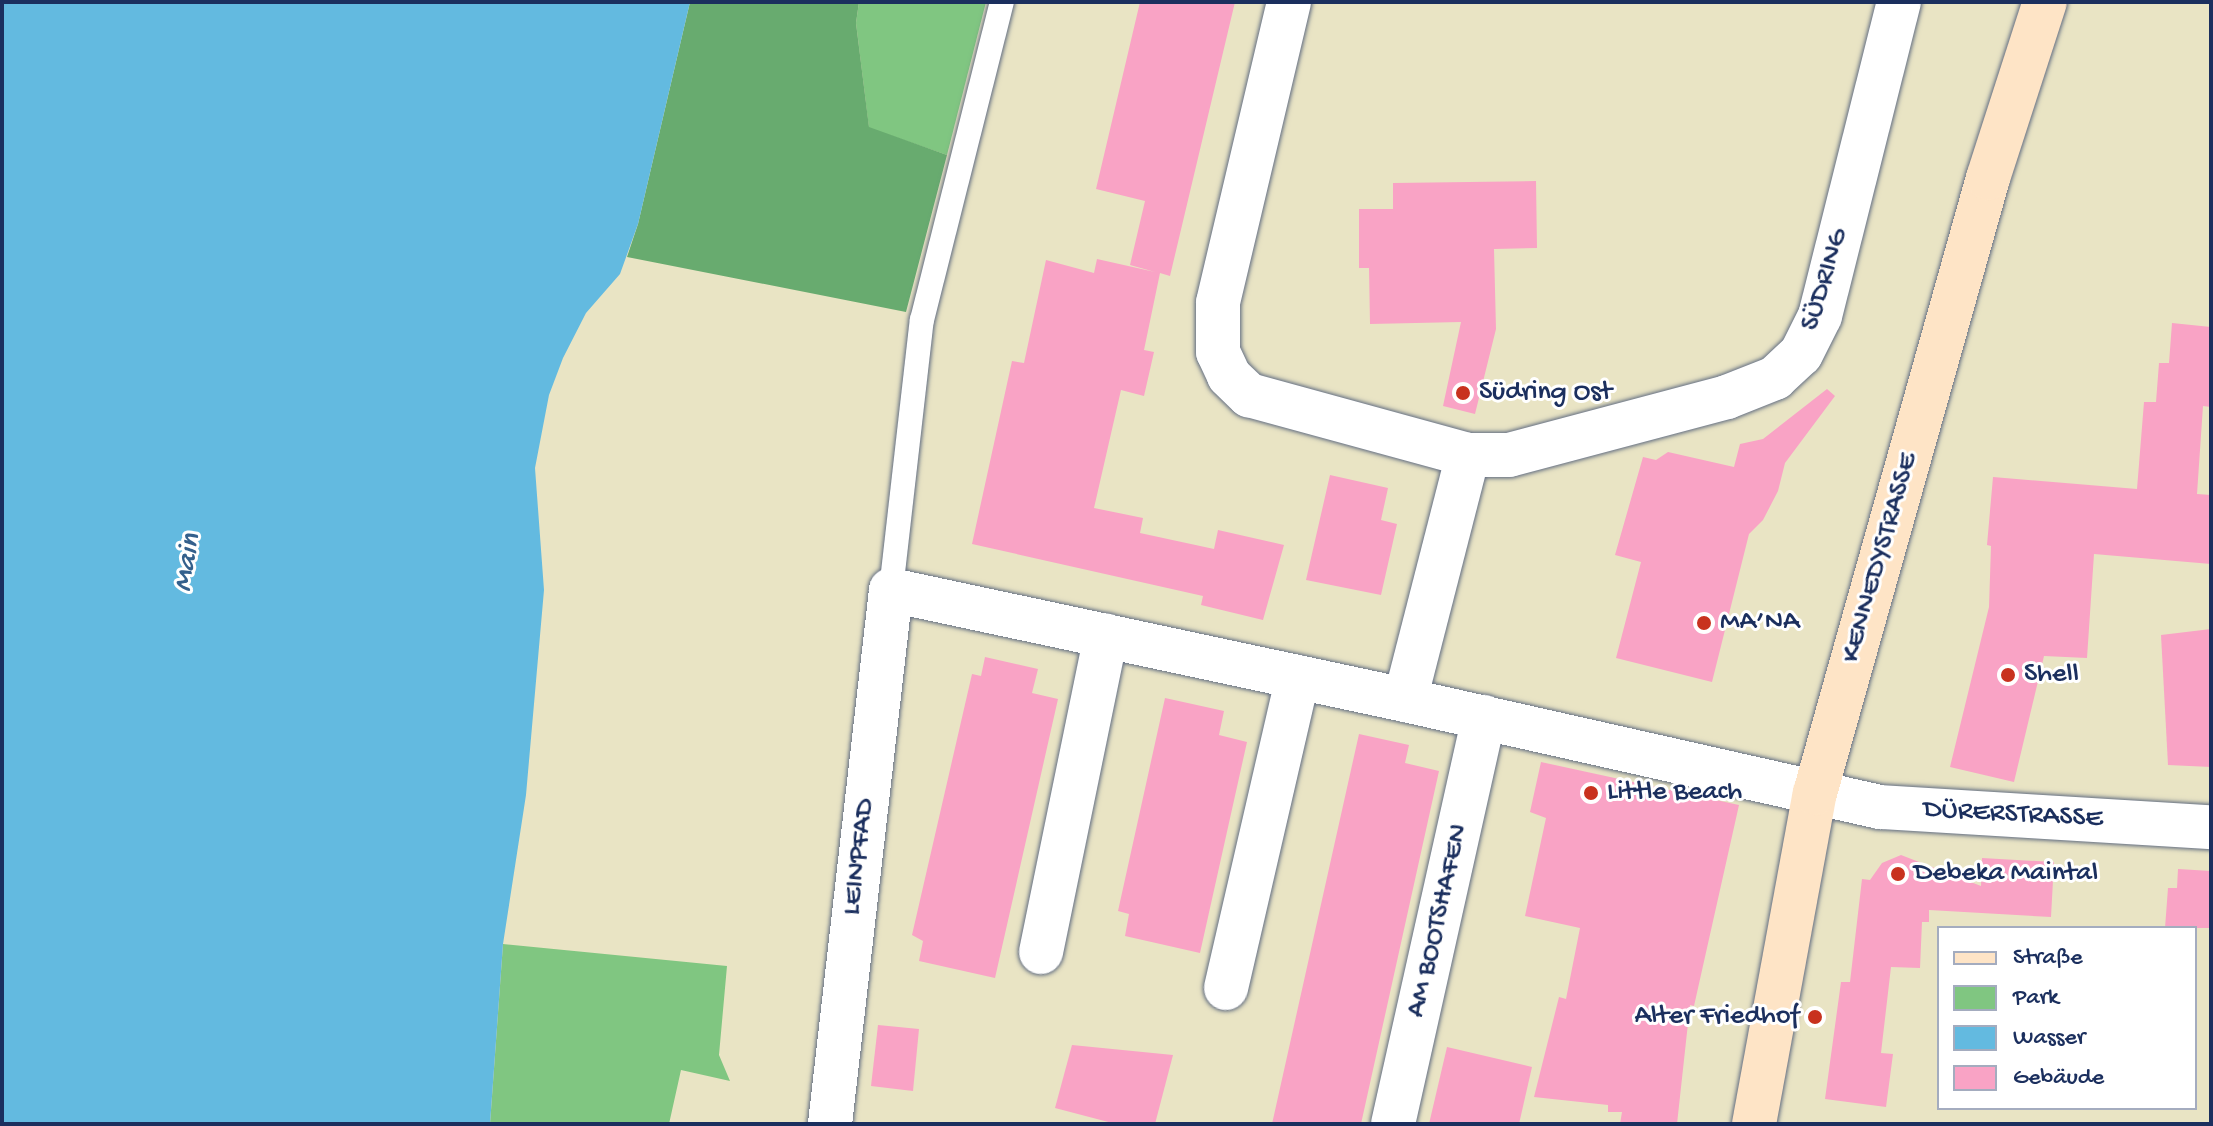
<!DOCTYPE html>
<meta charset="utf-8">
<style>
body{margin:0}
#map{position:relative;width:2213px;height:1126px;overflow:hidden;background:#e9e4c4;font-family:"Gochi Hand",sans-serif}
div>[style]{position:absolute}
.green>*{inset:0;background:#80c681}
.forest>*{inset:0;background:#68ab6f}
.water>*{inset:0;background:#63bae0}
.building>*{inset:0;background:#f9a3c5}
.roads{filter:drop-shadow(0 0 2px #636e82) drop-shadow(0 0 2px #636e82)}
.service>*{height:24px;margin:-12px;padding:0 12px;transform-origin:12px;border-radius:12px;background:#fff}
.minor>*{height:44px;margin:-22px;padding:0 22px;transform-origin:22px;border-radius:22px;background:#fff}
.secondary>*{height:44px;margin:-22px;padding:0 22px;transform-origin:22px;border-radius:22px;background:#fee4c6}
.dots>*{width:22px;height:22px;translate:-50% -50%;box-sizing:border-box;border:4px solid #fff;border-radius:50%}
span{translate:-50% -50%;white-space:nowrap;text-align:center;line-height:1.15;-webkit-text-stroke:6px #fff;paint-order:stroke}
.street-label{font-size:28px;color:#1b2f5e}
.poi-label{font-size:28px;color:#1b2f5e}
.left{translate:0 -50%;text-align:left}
.right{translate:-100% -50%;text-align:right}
.water-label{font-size:30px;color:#34608c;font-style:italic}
.frame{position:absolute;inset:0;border:4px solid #1b2f5e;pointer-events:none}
.legend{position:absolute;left:1937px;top:926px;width:260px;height:184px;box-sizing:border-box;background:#fff;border:2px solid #a4acbf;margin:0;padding:10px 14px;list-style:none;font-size:24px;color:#1b2f5e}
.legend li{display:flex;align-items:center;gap:16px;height:40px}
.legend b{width:40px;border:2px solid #a4acbf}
</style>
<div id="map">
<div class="green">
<i style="clip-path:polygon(859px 2px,986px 2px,947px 155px,869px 128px,856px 23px)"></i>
<i style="clip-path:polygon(503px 944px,727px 966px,719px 1055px,730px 1081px,681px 1070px,669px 1124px,490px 1124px)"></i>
</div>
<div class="forest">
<i style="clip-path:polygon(690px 2px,859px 2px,856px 23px,869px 127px,947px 155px,906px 312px,627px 257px,638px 224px)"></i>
</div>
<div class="water">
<i style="clip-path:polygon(2px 2px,690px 2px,638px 224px,620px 274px,586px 313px,563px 358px,549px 395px,535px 468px,544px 590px,526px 795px,503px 944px,490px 1124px,2px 1124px)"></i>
</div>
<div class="building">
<i style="clip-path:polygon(1140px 2px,1235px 2px,1170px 276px,1160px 273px,1144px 350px,1154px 352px,1144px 396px,1121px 390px,1094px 508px,1143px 518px,1140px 533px,1214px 549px,1218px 530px,1284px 545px,1263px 620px,1201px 605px,1203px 596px,972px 544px,1012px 361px,1024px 363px,1046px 260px,1094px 273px,1097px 259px,1155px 272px,1130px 265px,1145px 201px,1096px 189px)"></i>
<i style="clip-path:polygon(1536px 181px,1537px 248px,1494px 249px,1496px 329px,1475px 414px,1443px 406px,1461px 322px,1370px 324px,1369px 268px,1359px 268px,1359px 209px,1393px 209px,1393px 183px)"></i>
<i style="clip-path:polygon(2172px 323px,2211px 327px,2211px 407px,2203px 406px,2197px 494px,2211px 495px,2211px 564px,2094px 554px,2087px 658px,2044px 656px,2014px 782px,1950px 767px,1989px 607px,1991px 546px,1987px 545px,1993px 477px,2137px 489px,2144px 402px,2156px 402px,2159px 363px,2169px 363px)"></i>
<i style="clip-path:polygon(1827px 389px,1835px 396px,1785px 463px,1778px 491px,1763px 520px,1749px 534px,1712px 682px,1616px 658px,1641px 562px,1615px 555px,1643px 457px,1656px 460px,1668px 452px,1734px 467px,1740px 444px,1763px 439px)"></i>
<i style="clip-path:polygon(1330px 475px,1388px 488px,1381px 520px,1397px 524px,1381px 595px,1306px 580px)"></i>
<i style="clip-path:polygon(2211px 629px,2211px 767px,2168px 765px,2161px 635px)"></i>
<i style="clip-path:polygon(985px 657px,1038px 669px,1032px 693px,1058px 699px,995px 978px,919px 961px,923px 941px,912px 935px,972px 674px,981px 676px)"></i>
<i style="clip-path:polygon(1165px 698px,1224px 711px,1219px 735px,1247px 742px,1200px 953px,1125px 936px,1129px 914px,1118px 911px)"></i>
<i style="clip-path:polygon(1359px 734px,1409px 745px,1405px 763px,1439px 771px,1361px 1124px,1272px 1124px)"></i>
<i style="clip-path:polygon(1541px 762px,1739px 805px,1694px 1006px,1690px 1005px,1677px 1124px,1620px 1124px,1622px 1112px,1608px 1112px,1608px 1105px,1534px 1097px,1559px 997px,1566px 999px,1580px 928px,1525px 916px,1546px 818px,1530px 812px)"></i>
<i style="clip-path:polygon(1901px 855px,1981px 886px,1982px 858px,2054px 862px,2051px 917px,1929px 910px,1929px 922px,1922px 922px,1920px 968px,1891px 967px,1881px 1053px,1893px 1054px,1886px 1107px,1825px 1099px,1841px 982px,1850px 982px,1862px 879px,1870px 880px,1882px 863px)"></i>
<i style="clip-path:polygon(2178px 869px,2211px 871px,2211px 928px,2165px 928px,2168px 888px,2177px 888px)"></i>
<i style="clip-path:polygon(878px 1025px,919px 1029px,913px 1091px,871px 1086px)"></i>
<i style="clip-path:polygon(1072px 1045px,1173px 1055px,1155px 1124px,1116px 1124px,1055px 1108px)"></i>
<i style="clip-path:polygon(1447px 1047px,1532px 1067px,1519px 1124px,1429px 1124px)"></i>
</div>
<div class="roads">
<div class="service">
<i style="left:891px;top:590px;width:272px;rotate:-83.5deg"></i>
<i style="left:922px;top:320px;width:328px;rotate:-75.9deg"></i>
</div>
<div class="minor">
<i style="left:1289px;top:2px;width:309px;rotate:103.3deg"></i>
<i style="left:1218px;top:303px;width:49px;rotate:90deg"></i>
<i style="left:1218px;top:352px;width:26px;rotate:65deg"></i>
<i style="left:1229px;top:376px;width:28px;rotate:44deg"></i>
<i style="left:1249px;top:395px;width:227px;rotate:15.3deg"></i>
<i style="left:1468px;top:455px;width:41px"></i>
<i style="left:1509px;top:455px;width:226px;rotate:-14.9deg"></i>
<i style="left:1727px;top:397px;width:52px;rotate:-21.6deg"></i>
<i style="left:1775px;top:378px;width:35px;rotate:-43deg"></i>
<i style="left:1801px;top:354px;width:42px;rotate:-63.4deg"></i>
<i style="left:1820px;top:316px;width:324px;rotate:-75.9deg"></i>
<i style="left:1405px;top:700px;width:253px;rotate:-75.6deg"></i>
<i style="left:1041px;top:952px;width:323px;rotate:-78.4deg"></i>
<i style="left:1226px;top:988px;width:319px;rotate:-77deg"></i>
<i style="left:830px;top:1124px;width:537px;rotate:-83.48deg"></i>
<i style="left:891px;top:590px;width:526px;rotate:12.08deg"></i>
<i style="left:1405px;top:700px;width:487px;rotate:12.7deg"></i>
<i style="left:1880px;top:807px;width:332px;rotate:3.5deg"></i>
<i style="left:1393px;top:1124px;width:417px;rotate:-77.4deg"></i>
</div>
<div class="secondary">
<i style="left:1754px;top:1124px;width:337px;rotate:-79.6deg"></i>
<i style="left:1815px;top:793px;width:639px;rotate:-74.29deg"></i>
<i style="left:1988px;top:178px;width:185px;rotate:-72.1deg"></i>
</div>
</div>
<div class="dots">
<i style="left:1463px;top:393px;background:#c8321e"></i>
<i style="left:1704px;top:623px;background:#c8321e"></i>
<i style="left:2008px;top:675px;background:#c8321e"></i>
<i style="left:1591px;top:793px;background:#c8321e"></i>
<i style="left:1898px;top:874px;background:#c8321e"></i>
<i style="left:1815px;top:1017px;background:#c8321e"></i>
</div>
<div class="street-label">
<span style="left:1826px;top:280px;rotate:-73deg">SÜDRING</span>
<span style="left:1881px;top:558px;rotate:-74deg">KENNEDYSTRASSE</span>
<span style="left:2013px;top:815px;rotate:3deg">DÜRERSTRASSE</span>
<span style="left:860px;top:857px;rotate:-83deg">LEINPFAD</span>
<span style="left:1439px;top:921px;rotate:-77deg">AM BOOTSHAFEN</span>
</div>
<div class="poi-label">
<span class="left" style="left:1479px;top:393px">Südring Ost</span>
<span class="left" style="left:1720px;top:623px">MA’NA</span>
<span class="left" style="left:2024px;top:675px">Shell</span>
<span class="left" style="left:1607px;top:793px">Little Beach</span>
<span class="left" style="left:1914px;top:874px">Debeka Maintal</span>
<span class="right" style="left:1799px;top:1017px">Alter Friedhof</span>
</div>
<div class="water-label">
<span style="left:189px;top:563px;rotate:-81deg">Main</span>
</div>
<div class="frame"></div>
<ul class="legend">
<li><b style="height:10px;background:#fee4c6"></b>Straße</li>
<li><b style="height:22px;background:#80c681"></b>Park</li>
<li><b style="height:22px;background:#63bae0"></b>Wasser</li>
<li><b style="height:22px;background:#f9a3c5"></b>Gebäude</li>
</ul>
</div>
